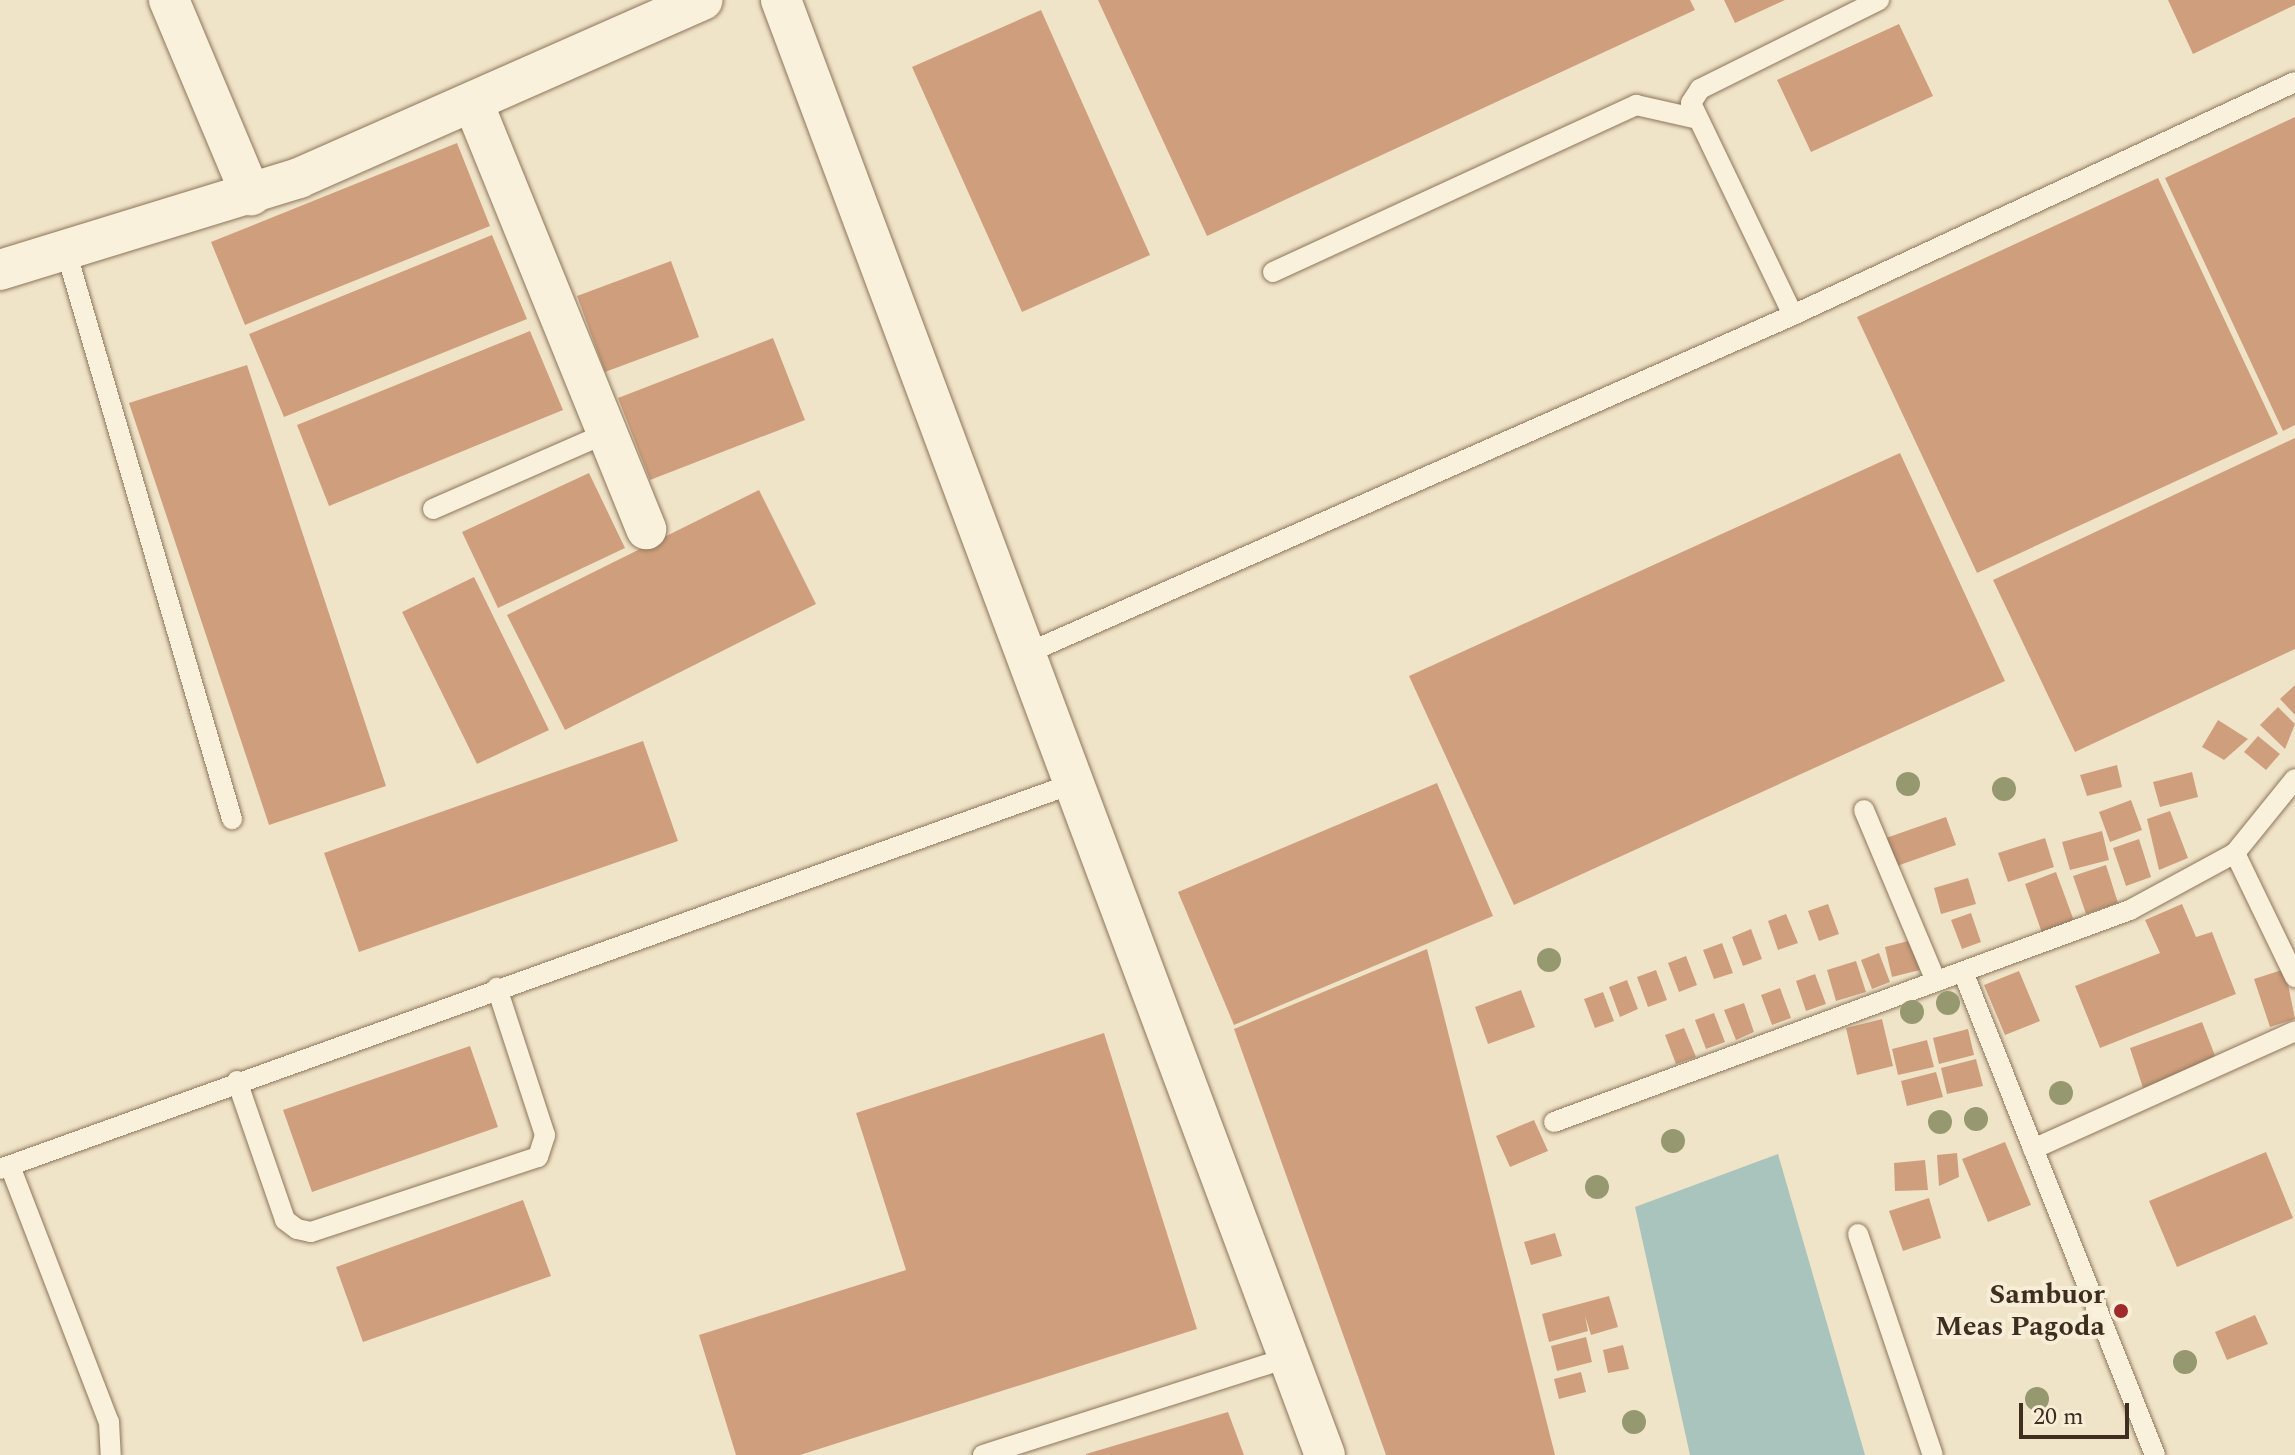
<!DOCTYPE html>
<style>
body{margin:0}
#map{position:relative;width:2295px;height:1455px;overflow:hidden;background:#f0e4c8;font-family:Spectral,serif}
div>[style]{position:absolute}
.water>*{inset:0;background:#a9c4bc}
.building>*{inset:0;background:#cf9f7d}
.roads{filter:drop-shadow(0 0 2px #8d765c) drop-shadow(0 0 2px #8d765c)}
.lane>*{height:20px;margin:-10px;padding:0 10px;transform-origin:10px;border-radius:10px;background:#faf1dc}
.street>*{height:40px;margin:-20px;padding:0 20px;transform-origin:20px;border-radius:20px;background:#faf1dc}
.trees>*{width:24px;height:24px;margin:-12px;border-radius:50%;background:#96986f}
.dots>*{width:22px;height:22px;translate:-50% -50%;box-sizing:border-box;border:4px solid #f7eed8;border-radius:50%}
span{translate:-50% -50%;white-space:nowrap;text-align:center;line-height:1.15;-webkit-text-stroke:8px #f7eed8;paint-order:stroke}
.poi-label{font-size:28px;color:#3d2e20;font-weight:700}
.right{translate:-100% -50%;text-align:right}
.scale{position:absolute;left:2019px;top:1403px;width:110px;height:36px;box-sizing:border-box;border:4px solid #3d2e20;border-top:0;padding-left:10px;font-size:24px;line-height:28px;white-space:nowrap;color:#3d2e20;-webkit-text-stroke:6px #f7eed8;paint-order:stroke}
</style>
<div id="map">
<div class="water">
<i style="clip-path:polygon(1778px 1154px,1865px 1455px,1690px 1455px,1635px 1207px)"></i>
</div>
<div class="building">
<i style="clip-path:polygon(1098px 0,1690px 0,1695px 10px,1207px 236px)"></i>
<i style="clip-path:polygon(1724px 0,1785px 0,1735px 23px)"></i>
<i style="clip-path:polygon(2168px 0,2295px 0,2295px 5px,2193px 54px)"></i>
<i style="clip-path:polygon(1041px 10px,1150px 255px,1022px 312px,912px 67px)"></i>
<i style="clip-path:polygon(1899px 24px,1933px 96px,1811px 152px,1777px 80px)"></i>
<i style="clip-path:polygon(2295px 117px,2295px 425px,2283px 431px,2165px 178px)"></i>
<i style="clip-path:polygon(457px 143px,490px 226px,245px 325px,211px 242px)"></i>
<i style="clip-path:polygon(2158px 178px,2278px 434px,1977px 573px,1857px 317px)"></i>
<i style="clip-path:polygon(492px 235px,527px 319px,284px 417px,249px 334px)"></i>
<i style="clip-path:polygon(671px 261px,699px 337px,605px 372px,577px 296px)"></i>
<i style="clip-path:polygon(530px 331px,563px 410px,329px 506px,297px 425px)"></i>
<i style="clip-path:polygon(773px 338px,805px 420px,650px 480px,618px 398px)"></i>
<i style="clip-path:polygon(247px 365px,386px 786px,269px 825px,129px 403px)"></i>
<i style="clip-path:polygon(2295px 438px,2295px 649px,2075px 752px,1993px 580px)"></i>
<i style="clip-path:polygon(1900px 453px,2005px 681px,1514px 905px,1409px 676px)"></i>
<i style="clip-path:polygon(589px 473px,625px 548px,498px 608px,462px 532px)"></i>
<i style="clip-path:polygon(759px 490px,816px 604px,565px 730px,507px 615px)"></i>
<i style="clip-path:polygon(474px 577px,549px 730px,477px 764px,402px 612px)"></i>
<i style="clip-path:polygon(2295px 685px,2295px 715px,2280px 699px)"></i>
<i style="clip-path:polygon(2278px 707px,2295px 724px,2285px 749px,2260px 725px)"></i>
<i style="clip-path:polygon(2218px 720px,2248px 739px,2224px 760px,2202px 747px)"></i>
<i style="clip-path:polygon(2258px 736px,2280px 754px,2266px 770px,2244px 752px)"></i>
<i style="clip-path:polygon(643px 741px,678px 841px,359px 952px,324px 853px)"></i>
<i style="clip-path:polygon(2117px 765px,2122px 787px,2087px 796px,2080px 775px)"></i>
<i style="clip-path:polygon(2192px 772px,2198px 797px,2160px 807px,2153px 782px)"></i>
<i style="clip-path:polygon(1437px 783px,1493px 916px,1234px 1025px,1178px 892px)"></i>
<i style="clip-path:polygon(2131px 800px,2142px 830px,2110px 842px,2099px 812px)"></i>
<i style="clip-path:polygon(2170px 811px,2188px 858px,2159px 870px,2147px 819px)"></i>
<i style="clip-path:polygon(1946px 817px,1956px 845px,1897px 866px,1886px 838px)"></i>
<i style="clip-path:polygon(2102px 831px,2109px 860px,2070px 870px,2062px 842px)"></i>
<i style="clip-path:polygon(2045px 838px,2054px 867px,2008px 882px,1998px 853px)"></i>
<i style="clip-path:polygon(2139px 839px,2151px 877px,2126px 886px,2113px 848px)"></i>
<i style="clip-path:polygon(2106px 865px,2118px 903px,2086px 914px,2073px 876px)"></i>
<i style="clip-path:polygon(2056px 872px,2074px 921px,2042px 933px,2025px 884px)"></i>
<i style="clip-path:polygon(1968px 878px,1976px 904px,1941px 914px,1934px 888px)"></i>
<i style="clip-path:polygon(1828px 904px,1839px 934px,1819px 941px,1808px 911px)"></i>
<i style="clip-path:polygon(2182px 904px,2196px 937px,2212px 932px,2236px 994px,2100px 1048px,2075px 986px,2160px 953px,2145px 920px)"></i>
<i style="clip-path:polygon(1971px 913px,1981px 942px,1962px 949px,1951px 920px)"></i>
<i style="clip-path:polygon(1786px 914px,1798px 943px,1778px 950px,1768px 921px)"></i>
<i style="clip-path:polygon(1751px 929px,1762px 959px,1743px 966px,1732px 937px)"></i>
<i style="clip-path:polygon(1912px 940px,1920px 970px,1892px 977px,1885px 947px)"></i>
<i style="clip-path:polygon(1722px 943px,1733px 973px,1714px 979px,1703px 950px)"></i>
<i style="clip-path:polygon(1427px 949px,1555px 1455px,1386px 1455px,1234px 1029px)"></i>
<i style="clip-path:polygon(1879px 953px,1890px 982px,1872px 989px,1861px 960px)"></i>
<i style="clip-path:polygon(1686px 956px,1697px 985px,1679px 992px,1668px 963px)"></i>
<i style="clip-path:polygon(1856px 961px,1866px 992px,1836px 1001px,1827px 970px)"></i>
<i style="clip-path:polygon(2285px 969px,2295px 1019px,2270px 1027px,2254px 979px)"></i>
<i style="clip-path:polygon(1656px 970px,1667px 1000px,1648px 1007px,1637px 977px)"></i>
<i style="clip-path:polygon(2019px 971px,2040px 1021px,2005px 1035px,1984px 985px)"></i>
<i style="clip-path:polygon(1815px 974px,1826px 1004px,1806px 1011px,1796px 981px)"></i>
<i style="clip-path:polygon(1627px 980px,1638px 1009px,1620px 1017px,1609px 987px)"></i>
<i style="clip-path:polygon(1780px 988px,1791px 1018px,1772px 1025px,1761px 995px)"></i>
<i style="clip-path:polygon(1521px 990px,1535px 1027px,1488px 1044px,1475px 1007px)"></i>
<i style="clip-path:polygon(1603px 992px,1614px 1021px,1595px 1028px,1584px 999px)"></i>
<i style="clip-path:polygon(1744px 1003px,1754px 1032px,1736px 1040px,1724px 1010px)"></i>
<i style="clip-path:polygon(1714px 1013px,1725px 1042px,1706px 1049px,1695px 1020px)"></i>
<i style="clip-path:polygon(1882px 1019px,1893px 1066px,1857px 1075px,1846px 1028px)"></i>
<i style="clip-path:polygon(2202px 1022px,2217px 1061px,2143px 1088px,2130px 1048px)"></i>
<i style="clip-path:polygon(1684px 1028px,1696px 1057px,1676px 1064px,1665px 1035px)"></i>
<i style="clip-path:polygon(1968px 1029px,1974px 1055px,1939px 1064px,1933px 1038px)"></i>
<i style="clip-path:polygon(1104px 1033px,1197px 1329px,800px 1455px,736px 1455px,699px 1335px,906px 1270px,856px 1113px)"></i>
<i style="clip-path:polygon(1927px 1040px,1934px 1067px,1898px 1075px,1892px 1049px)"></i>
<i style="clip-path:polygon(470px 1046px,498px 1127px,312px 1192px,283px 1110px)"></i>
<i style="clip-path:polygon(1976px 1059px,1983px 1086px,1947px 1094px,1941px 1068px)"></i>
<i style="clip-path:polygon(1936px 1072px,1943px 1097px,1907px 1106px,1901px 1081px)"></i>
<i style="clip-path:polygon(1534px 1120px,1548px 1151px,1510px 1167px,1496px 1136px)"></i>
<i style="clip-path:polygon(2005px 1142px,2031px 1205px,1988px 1222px,1962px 1159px)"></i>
<i style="clip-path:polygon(2266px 1152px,2293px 1218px,2177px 1267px,2149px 1201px)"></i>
<i style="clip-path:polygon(1957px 1153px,1959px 1177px,1939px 1186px,1937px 1155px)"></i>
<i style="clip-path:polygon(1925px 1160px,1928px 1190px,1895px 1191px,1894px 1163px)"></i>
<i style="clip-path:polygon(1929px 1198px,1941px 1238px,1903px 1251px,1889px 1211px)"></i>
<i style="clip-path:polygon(523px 1200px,551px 1276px,363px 1342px,336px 1267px)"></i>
<i style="clip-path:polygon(1555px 1233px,1562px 1256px,1531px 1265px,1524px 1242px)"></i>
<i style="clip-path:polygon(1609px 1296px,1618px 1327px,1591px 1335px,1585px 1316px,1588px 1331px,1549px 1342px,1542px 1314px)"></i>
<i style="clip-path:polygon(2255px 1315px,2268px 1344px,2227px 1360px,2215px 1332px)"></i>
<i style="clip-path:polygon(1586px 1337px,1592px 1362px,1557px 1371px,1551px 1346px)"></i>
<i style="clip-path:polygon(1623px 1345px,1629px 1369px,1608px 1373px,1603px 1350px)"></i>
<i style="clip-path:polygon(1581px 1372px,1586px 1392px,1559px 1399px,1554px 1379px)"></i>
<i style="clip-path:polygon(1228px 1412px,1244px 1455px,1086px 1455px,1086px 1454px)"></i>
</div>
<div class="roads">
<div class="lane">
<i style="left:66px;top:251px;width:592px;rotate:73.71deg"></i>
<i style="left:1273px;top:272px;width:400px;rotate:-24.7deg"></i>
<i style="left:1636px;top:105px;width:58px;rotate:12.8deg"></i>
<i style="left:1793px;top:315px;width:235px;rotate:-115.7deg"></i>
<i style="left:1691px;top:103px;width:17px;rotate:-57deg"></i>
<i style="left:1700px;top:89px;width:200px;rotate:-26.4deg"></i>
<i style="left:433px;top:509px;width:190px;rotate:-23.6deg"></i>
<i style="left:1023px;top:655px;width:842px;rotate:-23.82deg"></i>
<i style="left:1793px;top:315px;width:553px;rotate:-24.9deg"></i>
<i style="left:1864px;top:810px;width:186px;rotate:67.2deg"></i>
<i style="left:2235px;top:853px;width:138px;rotate:64.2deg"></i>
<i style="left:1963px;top:972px;width:520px;rotate:68.32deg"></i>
<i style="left:237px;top:1081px;width:147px;rotate:70.9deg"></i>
<i style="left:285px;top:1220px;width:15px;rotate:37deg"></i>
<i style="left:297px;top:1229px;width:14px;rotate:12deg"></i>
<i style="left:311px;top:1232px;width:239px;rotate:-18.3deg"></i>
<i style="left:538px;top:1157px;width:23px;rotate:-72deg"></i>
<i style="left:545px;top:1135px;width:155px;rotate:-108.1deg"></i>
<i style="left:1554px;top:1122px;width:614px;rotate:-20.21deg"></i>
<i style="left:2130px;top:910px;width:119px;rotate:-28.5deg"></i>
<i style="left:2235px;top:853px;width:95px;rotate:-51deg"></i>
<i style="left:2033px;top:1149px;width:287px;rotate:-24.2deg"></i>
<i style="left:10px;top:1166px;width:274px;rotate:68.9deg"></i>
<i style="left:109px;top:1422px;width:33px;rotate:87deg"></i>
<i style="left:0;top:1169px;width:1139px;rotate:-19.76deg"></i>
<i style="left:1858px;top:1234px;width:233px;rotate:71.3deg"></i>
<i style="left:983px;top:1455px;width:319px;rotate:-17.7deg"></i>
</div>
<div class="street">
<i style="left:169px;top:0;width:212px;rotate:67.2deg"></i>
<i style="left:781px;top:0;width:1553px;rotate:69.5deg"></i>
<i style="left:474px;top:105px;width:458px;rotate:67.9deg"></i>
<i style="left:0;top:270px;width:313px;rotate:-17.1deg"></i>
<i style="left:299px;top:178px;width:441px;rotate:-23.8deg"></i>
</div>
</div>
<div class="trees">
<i style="left:1908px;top:784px"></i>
<i style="left:2004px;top:789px"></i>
<i style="left:1549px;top:960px"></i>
<i style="left:1948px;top:1003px"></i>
<i style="left:1912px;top:1012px"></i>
<i style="left:2061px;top:1093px"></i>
<i style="left:1976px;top:1119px"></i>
<i style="left:1940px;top:1122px"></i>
<i style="left:1673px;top:1141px"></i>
<i style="left:1597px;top:1187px"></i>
<i style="left:2185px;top:1362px"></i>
<i style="left:2037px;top:1399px"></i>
<i style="left:1634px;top:1422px"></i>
</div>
<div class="dots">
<i style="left:2121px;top:1311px;background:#9e2a2b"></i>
</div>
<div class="poi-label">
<span class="right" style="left:2105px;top:1311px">Sambuor<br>Meas Pagoda</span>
</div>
<div class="scale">20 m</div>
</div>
